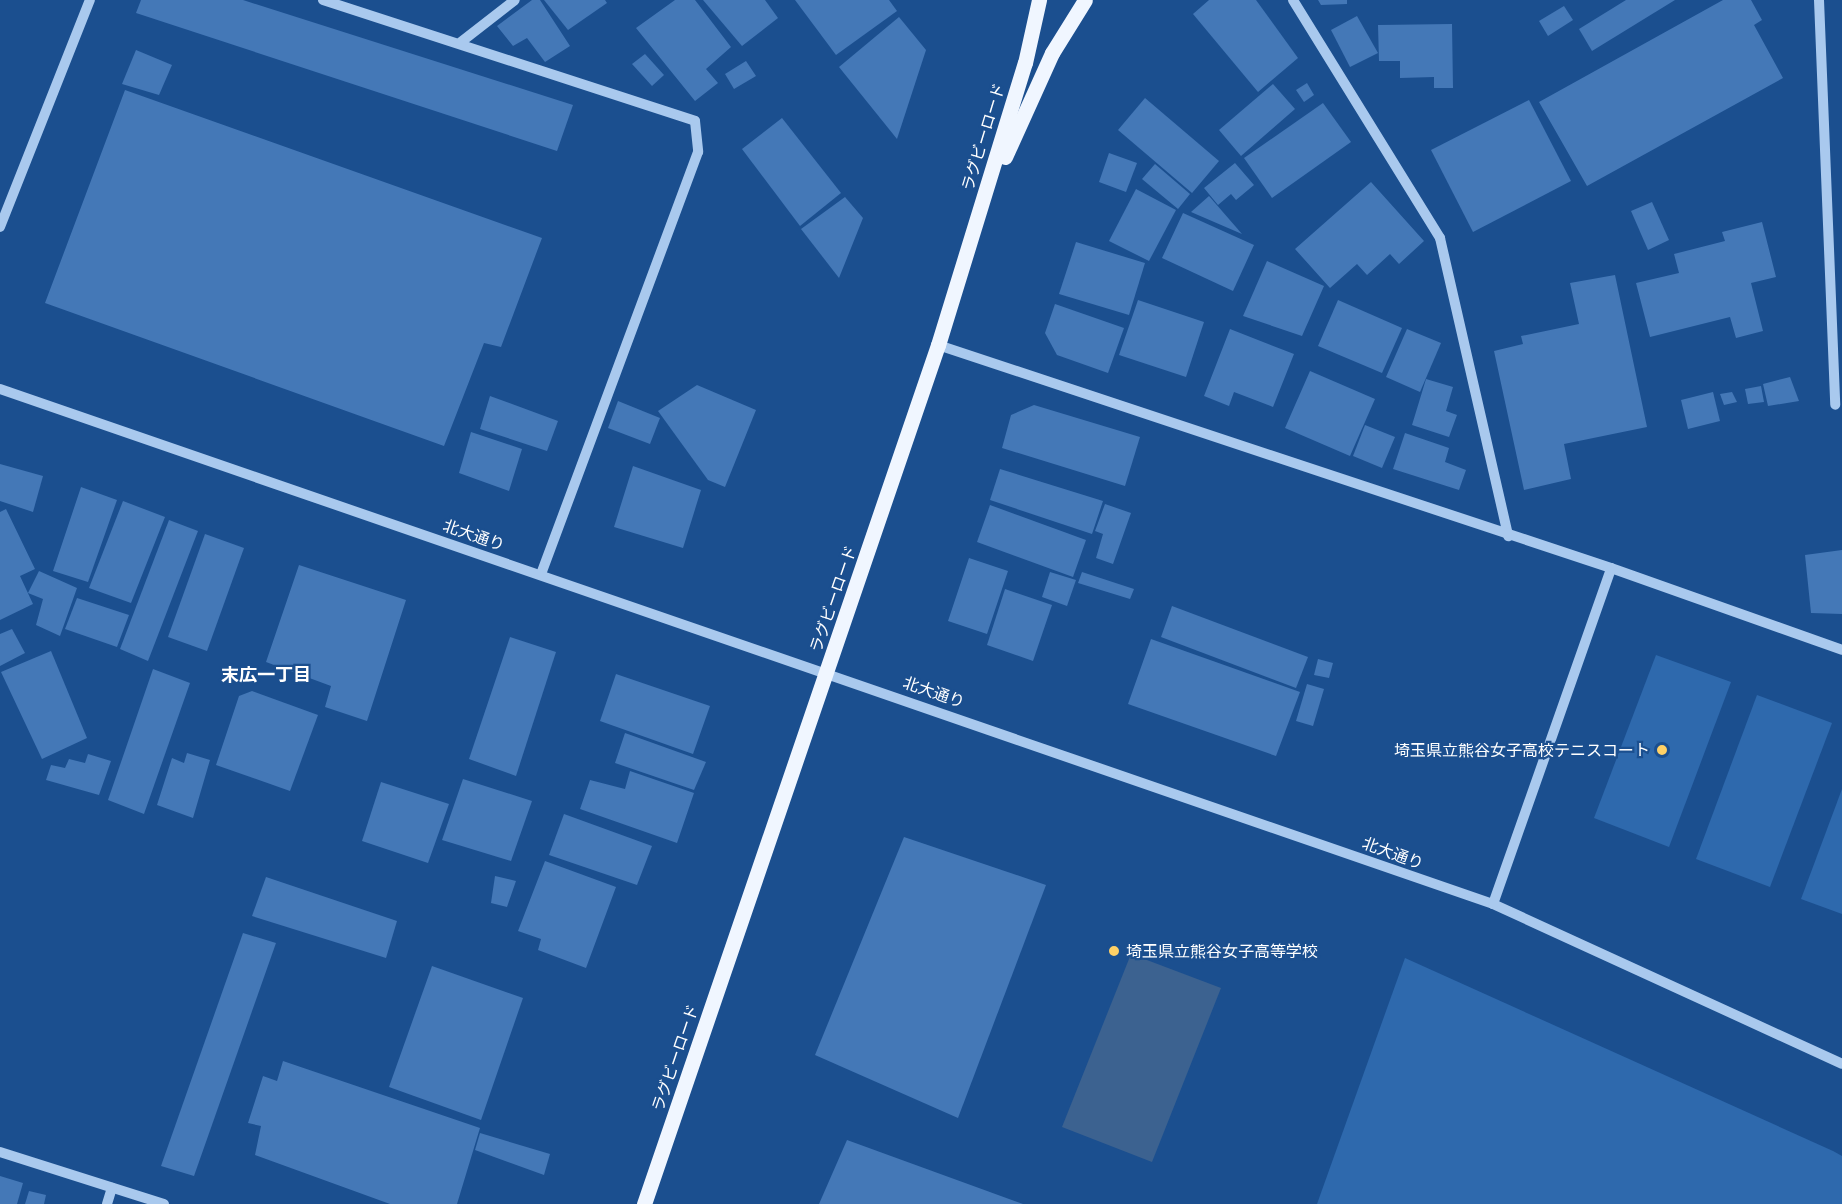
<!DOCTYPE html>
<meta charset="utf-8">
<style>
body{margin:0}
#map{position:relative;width:1842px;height:1204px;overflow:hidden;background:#1b4f8f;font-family:"Golos Text","Noto Sans JP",sans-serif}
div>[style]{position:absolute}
.green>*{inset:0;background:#2e69ad}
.water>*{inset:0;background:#3c6290}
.building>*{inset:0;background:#4478b7}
.minor>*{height:10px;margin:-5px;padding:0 5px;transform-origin:5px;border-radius:5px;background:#a9c9ee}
.major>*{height:15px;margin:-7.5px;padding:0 7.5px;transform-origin:7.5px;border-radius:7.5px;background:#f0f6ff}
.dots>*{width:16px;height:16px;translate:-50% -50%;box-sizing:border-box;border:3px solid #1b4f8f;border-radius:50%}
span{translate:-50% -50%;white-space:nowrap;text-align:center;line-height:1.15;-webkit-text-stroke:4.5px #1b4f8f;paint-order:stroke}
.street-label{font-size:16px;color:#fff}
.poi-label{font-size:16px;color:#fff}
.right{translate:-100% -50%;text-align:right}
.left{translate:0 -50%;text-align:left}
.neighbourhood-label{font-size:18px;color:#fff;font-weight:700}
</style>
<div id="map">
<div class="green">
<i style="clip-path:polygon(1656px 655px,1731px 682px,1669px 847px,1594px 818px)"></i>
<i style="clip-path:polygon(1757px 695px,1832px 723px,1770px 887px,1696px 859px)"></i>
<i style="clip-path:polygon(1842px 789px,1842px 914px,1801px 899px)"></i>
<i style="clip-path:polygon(1405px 958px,1833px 1151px,1842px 1156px,1842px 1204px,1317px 1204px)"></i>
</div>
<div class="water">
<i style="clip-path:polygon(1131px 954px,1221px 988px,1152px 1162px,1062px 1127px)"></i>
</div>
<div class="building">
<i style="clip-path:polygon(141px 0,243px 0,573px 105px,557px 151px,136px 13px)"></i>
<i style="clip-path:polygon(532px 0,540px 0,570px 46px,545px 62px,527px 38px,513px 46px,497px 26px)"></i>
<i style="clip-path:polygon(544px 0,605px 0,607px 3px,568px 30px)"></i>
<i style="clip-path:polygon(675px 0,695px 0,731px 47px,706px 69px,718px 83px,695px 101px,636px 28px)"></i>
<i style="clip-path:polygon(703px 0,765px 0,778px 18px,742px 46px)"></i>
<i style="clip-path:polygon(795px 0,889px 0,897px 11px,836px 55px)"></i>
<i style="clip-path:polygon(1209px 0,1256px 0,1298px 58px,1258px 92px,1193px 14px)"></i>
<i style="clip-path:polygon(1318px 0,1347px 0,1347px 4px,1321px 5px)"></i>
<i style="clip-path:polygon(1626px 0,1675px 0,1592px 51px,1579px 29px)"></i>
<i style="clip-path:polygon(1723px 0,1751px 0,1762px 20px,1754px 25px,1783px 78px,1587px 186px,1539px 102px)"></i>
<i style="clip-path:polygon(1564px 6px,1573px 20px,1548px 36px,1539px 21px)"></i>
<i style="clip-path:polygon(1357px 16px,1378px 53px,1350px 67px,1331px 30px)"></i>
<i style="clip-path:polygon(899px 17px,926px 50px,897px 139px,839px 67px)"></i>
<i style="clip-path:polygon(1452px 24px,1453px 88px,1434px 88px,1434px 77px,1400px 78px,1400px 61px,1379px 61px,1378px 25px)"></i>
<i style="clip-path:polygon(136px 50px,172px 65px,159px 95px,122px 84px)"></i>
<i style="clip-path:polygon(645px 54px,664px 75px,652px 86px,632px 64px)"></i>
<i style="clip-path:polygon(746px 61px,756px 76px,734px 89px,725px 74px)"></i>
<i style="clip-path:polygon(1307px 83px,1314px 95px,1304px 102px,1296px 90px)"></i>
<i style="clip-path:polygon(1273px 84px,1295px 109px,1241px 156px,1219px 130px)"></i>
<i style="clip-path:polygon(125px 90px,542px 238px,501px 347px,484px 343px,444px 446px,45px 303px)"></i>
<i style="clip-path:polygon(1145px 98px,1219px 161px,1192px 193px,1118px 130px)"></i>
<i style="clip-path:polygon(1529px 100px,1571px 181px,1473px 232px,1431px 150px)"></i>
<i style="clip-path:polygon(1323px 103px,1351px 142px,1272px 198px,1244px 158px)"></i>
<i style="clip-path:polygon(782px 118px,841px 193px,800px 226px,742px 149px)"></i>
<i style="clip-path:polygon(1109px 153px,1137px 163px,1126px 192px,1099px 182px)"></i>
<i style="clip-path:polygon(1235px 163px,1254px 185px,1236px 200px,1231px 194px,1218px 205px,1204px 188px)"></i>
<i style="clip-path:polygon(1155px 164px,1190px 194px,1178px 209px,1142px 179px)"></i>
<i style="clip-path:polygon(1371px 182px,1424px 241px,1399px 264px,1390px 254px,1367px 275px,1357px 264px,1330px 288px,1295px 249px)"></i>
<i style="clip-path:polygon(1136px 189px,1176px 210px,1149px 261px,1109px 241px)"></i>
<i style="clip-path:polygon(1209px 196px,1242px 234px,1191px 212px)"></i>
<i style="clip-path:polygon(845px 197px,863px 218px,839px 278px,801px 229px)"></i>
<i style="clip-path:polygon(1652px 202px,1669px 240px,1648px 250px,1631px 211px)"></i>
<i style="clip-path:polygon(1183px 213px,1254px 245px,1233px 291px,1162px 258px)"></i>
<i style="clip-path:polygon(1762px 222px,1776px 277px,1751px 283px,1763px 331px,1736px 338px,1730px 317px,1650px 337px,1636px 283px,1679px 273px,1674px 254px,1725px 241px,1722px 232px)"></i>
<i style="clip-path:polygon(1076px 242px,1145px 263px,1129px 315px,1059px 294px)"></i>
<i style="clip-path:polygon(1267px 261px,1324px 286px,1302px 336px,1243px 316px)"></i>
<i style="clip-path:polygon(1615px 275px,1647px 427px,1564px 444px,1571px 479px,1524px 490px,1494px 351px,1523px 344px,1521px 336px,1579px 324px,1570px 283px)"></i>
<i style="clip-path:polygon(1138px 300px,1204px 322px,1186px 377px,1119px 355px)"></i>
<i style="clip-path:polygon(1338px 300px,1402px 328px,1382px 373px,1318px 346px)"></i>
<i style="clip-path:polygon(1055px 304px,1124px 328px,1108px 373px,1057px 355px,1045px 333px)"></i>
<i style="clip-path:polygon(1230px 329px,1294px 354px,1273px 407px,1234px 392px,1229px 406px,1204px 396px)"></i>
<i style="clip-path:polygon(1407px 329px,1441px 343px,1420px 392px,1386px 377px)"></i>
<i style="clip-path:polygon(1310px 371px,1375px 399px,1350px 456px,1285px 428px)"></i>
<i style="clip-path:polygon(1790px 377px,1799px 401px,1768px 406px,1763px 384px)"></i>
<i style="clip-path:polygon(1426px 379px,1453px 387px,1446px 411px,1457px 415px,1449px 437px,1412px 425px)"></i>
<i style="clip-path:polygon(697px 385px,756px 410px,725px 487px,708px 480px,658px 411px)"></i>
<i style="clip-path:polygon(1761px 386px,1764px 402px,1748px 404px,1745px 389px)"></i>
<i style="clip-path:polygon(1713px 392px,1720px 421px,1688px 429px,1681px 400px)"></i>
<i style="clip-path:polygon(1732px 392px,1737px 402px,1724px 405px,1720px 394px)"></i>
<i style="clip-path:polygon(490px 396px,558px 421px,547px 451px,480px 429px)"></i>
<i style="clip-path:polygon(618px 401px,660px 418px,650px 444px,608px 428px)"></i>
<i style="clip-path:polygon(1034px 405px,1140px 437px,1125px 486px,1002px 448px,1011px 415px)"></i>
<i style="clip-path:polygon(1365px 425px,1395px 437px,1382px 468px,1353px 456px)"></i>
<i style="clip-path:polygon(471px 432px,522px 449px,509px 491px,459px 473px)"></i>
<i style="clip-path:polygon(1405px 433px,1449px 448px,1445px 462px,1466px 470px,1459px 490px,1393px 469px)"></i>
<i style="clip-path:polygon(0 464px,43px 476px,33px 512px,0 501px)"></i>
<i style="clip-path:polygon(633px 466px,701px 490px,683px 548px,614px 527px)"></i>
<i style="clip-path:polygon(1000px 469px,1103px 501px,1092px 534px,990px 500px)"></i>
<i style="clip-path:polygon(81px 487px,117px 500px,88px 582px,53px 571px)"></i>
<i style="clip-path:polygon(123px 501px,165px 517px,131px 603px,89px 588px)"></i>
<i style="clip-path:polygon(1105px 504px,1131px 513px,1113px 564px,1096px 558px,1103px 534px,1095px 531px)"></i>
<i style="clip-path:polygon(990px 505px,1086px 540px,1073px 577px,977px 542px)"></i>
<i style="clip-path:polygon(6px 509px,35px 569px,20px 576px,33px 604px,0 620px,0 512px)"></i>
<i style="clip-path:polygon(169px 520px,198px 531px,148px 661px,120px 649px)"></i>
<i style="clip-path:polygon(205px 534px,244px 548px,207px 651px,168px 637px)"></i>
<i style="clip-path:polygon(1842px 550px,1842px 614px,1811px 613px,1805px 555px)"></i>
<i style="clip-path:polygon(969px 558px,1008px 571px,987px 634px,948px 621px)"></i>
<i style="clip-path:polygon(299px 565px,406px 600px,367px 721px,325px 707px,331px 686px,266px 662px)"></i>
<i style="clip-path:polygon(39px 571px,77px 588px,60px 636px,36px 625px,43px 599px,28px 593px)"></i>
<i style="clip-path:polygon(1050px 572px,1076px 580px,1067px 606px,1042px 597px)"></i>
<i style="clip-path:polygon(1082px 572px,1134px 589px,1130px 599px,1078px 583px)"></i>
<i style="clip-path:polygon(1005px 589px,1052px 605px,1033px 661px,987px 645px)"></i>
<i style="clip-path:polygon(77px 598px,129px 615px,117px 647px,65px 629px)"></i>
<i style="clip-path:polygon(1172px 606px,1308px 657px,1296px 688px,1161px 637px)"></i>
<i style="clip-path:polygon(12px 629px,25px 653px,0 666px,0 634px)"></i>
<i style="clip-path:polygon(510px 637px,556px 652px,516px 776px,469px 759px)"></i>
<i style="clip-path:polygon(1151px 639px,1300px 692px,1276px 756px,1128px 704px)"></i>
<i style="clip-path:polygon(51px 651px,87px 738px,42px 759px,1px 672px)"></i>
<i style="clip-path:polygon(1318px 659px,1333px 663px,1329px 678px,1314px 675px)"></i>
<i style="clip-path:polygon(153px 669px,190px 683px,144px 814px,108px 800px)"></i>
<i style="clip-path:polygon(616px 674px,710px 706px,693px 754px,600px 721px)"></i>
<i style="clip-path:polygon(1307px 684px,1324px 689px,1313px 726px,1296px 721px)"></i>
<i style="clip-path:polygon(252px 691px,318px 715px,290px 791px,216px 765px,239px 696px)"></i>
<i style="clip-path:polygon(625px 733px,706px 762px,694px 790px,615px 763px)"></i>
<i style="clip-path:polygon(187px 753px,210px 760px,193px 818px,157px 805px,172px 758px,184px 763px)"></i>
<i style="clip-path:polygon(88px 754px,111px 761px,99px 795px,46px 780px,51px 765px,65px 768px,69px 759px,85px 763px)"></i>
<i style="clip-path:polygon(630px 771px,694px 793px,677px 843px,580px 809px,590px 780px,625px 789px)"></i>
<i style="clip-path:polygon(463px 779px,532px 801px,511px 861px,442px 840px)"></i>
<i style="clip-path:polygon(381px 782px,449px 804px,428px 863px,362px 841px)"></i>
<i style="clip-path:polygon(564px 814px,652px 846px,637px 885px,549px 855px)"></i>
<i style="clip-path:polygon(904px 837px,1046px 885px,958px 1118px,815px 1055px)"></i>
<i style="clip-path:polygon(545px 861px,616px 887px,586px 968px,538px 950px,541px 939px,518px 931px)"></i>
<i style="clip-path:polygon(495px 876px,516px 881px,507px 907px,491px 903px)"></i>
<i style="clip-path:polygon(266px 877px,397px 921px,386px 958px,252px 916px)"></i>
<i style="clip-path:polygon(243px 933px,276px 943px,194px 1176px,161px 1166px)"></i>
<i style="clip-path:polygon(432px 966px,523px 998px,481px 1120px,389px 1087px)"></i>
<i style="clip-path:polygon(283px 1061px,480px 1128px,457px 1204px,390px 1204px,255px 1155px,261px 1126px,248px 1123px,263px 1076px,277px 1081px)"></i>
<i style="clip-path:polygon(480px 1133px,550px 1154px,544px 1175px,475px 1150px)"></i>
<i style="clip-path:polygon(847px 1140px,1023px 1204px,819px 1204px)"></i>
<i style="clip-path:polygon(0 1176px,23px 1183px,17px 1204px,0 1204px)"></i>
<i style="clip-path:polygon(29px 1191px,46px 1195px,44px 1204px,25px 1204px)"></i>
</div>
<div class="minor">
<i style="left:323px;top:0;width:391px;rotate:18deg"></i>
<i style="left:695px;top:121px;width:31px;rotate:84deg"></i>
<i style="left:698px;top:152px;width:450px;rotate:110.4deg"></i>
<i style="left:1293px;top:0;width:280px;rotate:58.3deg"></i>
<i style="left:1440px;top:238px;width:306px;rotate:77.1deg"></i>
<i style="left:1819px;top:0;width:405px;rotate:87.7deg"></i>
<i style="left:461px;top:42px;width:68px;rotate:-37.9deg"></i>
<i style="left:0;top:227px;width:244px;rotate:-68.4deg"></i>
<i style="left:938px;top:345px;width:709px;rotate:18.33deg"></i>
<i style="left:1611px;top:568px;width:245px;rotate:19.5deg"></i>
<i style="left:0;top:389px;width:1579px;rotate:19.03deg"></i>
<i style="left:1493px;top:904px;width:384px;rotate:24.6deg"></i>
<i style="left:1493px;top:904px;width:356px;rotate:-70.6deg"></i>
<i style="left:0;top:1152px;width:172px;rotate:17.6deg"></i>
<i style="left:107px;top:1204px;width:17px;rotate:-73deg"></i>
</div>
<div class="major">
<i style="left:1005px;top:157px;width:114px;rotate:-65.7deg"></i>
<i style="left:1052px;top:53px;width:62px;rotate:-58.1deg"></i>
<i style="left:644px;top:1204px;width:908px;rotate:-71.11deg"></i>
<i style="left:938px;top:345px;width:295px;rotate:-72.9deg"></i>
<i style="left:1025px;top:63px;width:65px;rotate:-77.5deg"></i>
</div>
<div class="dots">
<i style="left:1662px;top:750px;background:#ffd166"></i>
<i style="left:1114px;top:951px;background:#ffd166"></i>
</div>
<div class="street-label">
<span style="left:983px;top:137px;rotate:-73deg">ラグビーロード</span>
<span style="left:474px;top:535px;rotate:19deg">北大通り</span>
<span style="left:833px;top:599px;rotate:-71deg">ラグビーロード</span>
<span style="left:934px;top:692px;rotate:19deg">北大通り</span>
<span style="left:1393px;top:853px;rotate:20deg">北大通り</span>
<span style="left:675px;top:1058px;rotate:-71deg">ラグビーロード</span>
</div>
<div class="poi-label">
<span class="right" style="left:1650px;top:750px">埼玉県立熊谷女子高校テニスコート</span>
<span class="left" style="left:1126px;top:951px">埼玉県立熊谷女子高等学校</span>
</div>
<div class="neighbourhood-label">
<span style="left:266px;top:674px">末広一丁目</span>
</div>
</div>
